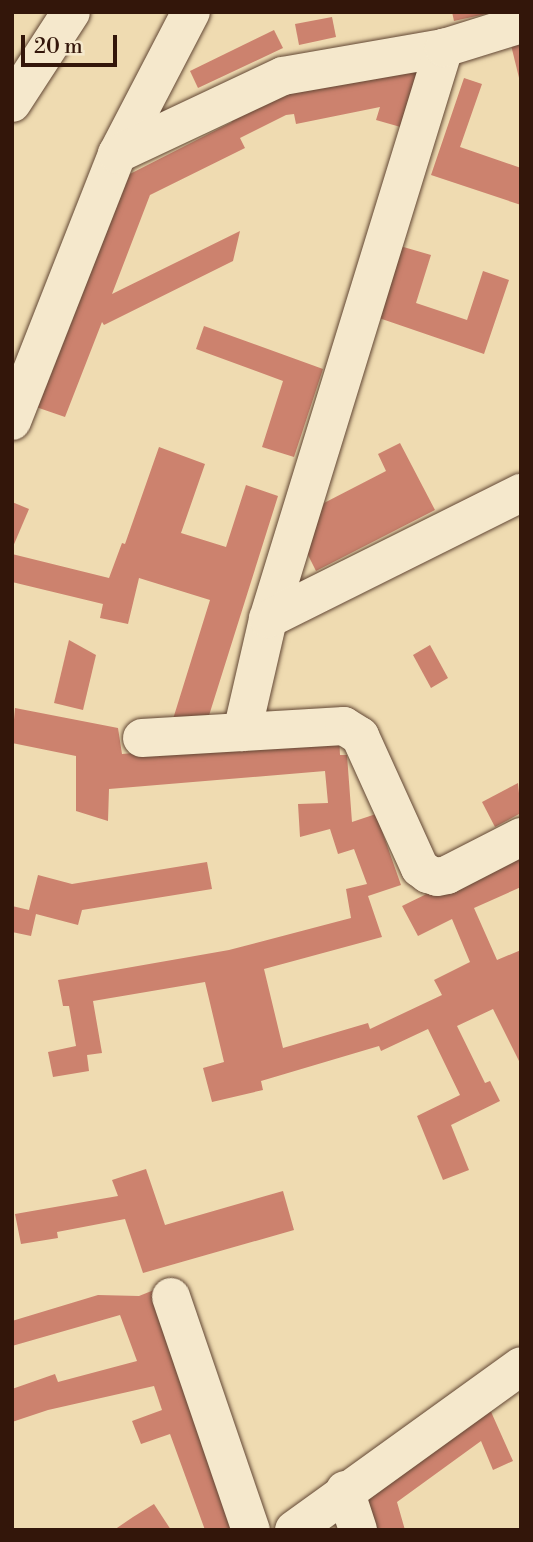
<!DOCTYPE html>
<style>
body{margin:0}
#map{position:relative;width:533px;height:1542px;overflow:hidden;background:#efdbb1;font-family:"Libre Bodoni",serif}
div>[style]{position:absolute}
.building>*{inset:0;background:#cc826e}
.roads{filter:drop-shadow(0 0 2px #624734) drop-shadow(0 0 2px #624734)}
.minor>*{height:38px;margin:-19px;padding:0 19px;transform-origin:19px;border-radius:19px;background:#f5e8cc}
span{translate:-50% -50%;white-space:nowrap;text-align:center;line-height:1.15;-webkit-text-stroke:5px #f5e8cc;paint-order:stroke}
.frame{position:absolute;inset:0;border:14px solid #33160a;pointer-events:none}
.scale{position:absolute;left:21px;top:35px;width:96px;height:32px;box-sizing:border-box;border:4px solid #33160a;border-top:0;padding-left:9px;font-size:21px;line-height:24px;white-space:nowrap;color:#33160a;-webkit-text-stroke:5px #f5e8cc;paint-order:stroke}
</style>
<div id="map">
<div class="building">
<i style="clip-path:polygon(452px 12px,490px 12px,490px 13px,454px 21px)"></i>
<i style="clip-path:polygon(332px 17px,336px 37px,299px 45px,295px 24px)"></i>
<i style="clip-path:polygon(274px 30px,283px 48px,198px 88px,190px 71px)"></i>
<i style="clip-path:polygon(521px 43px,521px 81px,520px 82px,511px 45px)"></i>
<i style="clip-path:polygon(423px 64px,404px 128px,376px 120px,380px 107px,296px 124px,294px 114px,286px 115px,240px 138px,245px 148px,150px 195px,112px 294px,240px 231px,233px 261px,104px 325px,102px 322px,65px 417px,36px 407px,124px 177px,232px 122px,229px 117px,275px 94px)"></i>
<i style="clip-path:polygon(464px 78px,482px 84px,460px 147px,521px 168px,521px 205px,431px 175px)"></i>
<i style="clip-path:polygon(400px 246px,431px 255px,416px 303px,467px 320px,483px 271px,509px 280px,484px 354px,379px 318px)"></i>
<i style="clip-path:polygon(204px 326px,323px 369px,294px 457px,262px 447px,283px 381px,196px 349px)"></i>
<i style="clip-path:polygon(400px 443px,435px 510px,316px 571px,305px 549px,324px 503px,386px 471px,378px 454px)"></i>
<i style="clip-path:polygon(159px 447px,205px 464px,181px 533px,226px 547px,246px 485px,278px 496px,206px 725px,173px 719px,210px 600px,139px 578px,128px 624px,100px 618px,103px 604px,12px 582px,12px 554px,109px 578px,122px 543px,125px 544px)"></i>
<i style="clip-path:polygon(12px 502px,29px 509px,12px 549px)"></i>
<i style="clip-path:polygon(69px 640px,96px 655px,83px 710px,54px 703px)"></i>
<i style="clip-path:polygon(430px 645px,448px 678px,431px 688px,413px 655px)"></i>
<i style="clip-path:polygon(15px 708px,118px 728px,122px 754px,339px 735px,340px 755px,347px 755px,352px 822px,376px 814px,401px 885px,368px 896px,382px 937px,264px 969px,283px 1048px,368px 1023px,370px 1029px,442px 995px,434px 980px,470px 962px,452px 919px,418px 936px,402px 906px,521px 848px,521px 887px,474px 908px,497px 960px,521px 950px,521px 1065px,493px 1009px,457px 1026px,485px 1083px,490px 1081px,500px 1101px,451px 1125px,469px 1170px,443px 1180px,417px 1116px,460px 1095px,428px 1029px,381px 1051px,379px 1046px,261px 1081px,263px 1090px,212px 1102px,203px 1068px,224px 1062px,205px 982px,93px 1001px,102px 1053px,87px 1055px,89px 1071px,53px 1077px,48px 1052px,76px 1046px,69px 1006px,63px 1006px,58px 980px,229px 950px,351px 918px,346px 889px,367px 884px,354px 849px,338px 854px,330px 829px,300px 837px,298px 804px,328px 803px,325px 771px,109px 789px,108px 821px,76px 811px,76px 756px,12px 743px)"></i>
<i style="clip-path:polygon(518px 783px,521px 813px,495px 827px,482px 802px)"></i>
<i style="clip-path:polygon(207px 862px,212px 889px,82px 910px,78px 925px,36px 914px,31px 936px,12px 932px,12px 906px,29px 910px,38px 875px,72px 884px)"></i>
<i style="clip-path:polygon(146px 1169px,165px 1225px,283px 1191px,294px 1230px,143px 1273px,125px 1219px,57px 1232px,58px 1238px,21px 1244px,15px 1214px,118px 1196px,112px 1180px)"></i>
<i style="clip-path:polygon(154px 1290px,240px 1530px,205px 1530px,170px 1434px,141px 1444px,132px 1421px,162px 1410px,154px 1386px,48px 1410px,12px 1422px,12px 1389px,55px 1374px,58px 1382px,137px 1361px,120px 1315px,12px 1346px,12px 1321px,98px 1295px,139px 1296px)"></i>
<i style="clip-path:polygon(488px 1405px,513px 1461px,493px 1470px,481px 1441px,397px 1502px,405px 1530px,377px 1530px,366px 1494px)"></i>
<i style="clip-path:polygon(154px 1504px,171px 1530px,114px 1530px,133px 1517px)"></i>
</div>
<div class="roads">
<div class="minor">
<i style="left:12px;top:103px;width:108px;rotate:-57deg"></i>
<i style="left:117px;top:154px;width:160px;rotate:-62.5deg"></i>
<i style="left:12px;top:421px;width:287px;rotate:-68.5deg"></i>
<i style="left:117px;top:154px;width:183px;rotate:-25.2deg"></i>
<i style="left:283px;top:76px;width:163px;rotate:-9.9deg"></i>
<i style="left:268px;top:619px;width:598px;rotate:-72.87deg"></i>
<i style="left:444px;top:48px;width:81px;rotate:-17.3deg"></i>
<i style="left:242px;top:732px;width:116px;rotate:-77deg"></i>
<i style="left:268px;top:619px;width:283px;rotate:-26.5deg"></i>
<i style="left:142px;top:738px;width:202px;rotate:-3.4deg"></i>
<i style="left:344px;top:726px;width:19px;rotate:32deg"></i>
<i style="left:360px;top:736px;width:145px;rotate:65.6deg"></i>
<i style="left:420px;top:868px;width:10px;rotate:37deg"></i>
<i style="left:428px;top:874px;width:9px;rotate:18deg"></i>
<i style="left:437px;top:877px;width:10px;rotate:-11deg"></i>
<i style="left:447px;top:875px;width:83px;rotate:-27.2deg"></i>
<i style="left:171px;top:1297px;width:246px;rotate:71.1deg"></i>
<i style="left:345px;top:1490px;width:42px;rotate:72deg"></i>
<i style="left:294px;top:1530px;width:280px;rotate:-35.8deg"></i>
</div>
</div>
<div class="frame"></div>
<div class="scale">20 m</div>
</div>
